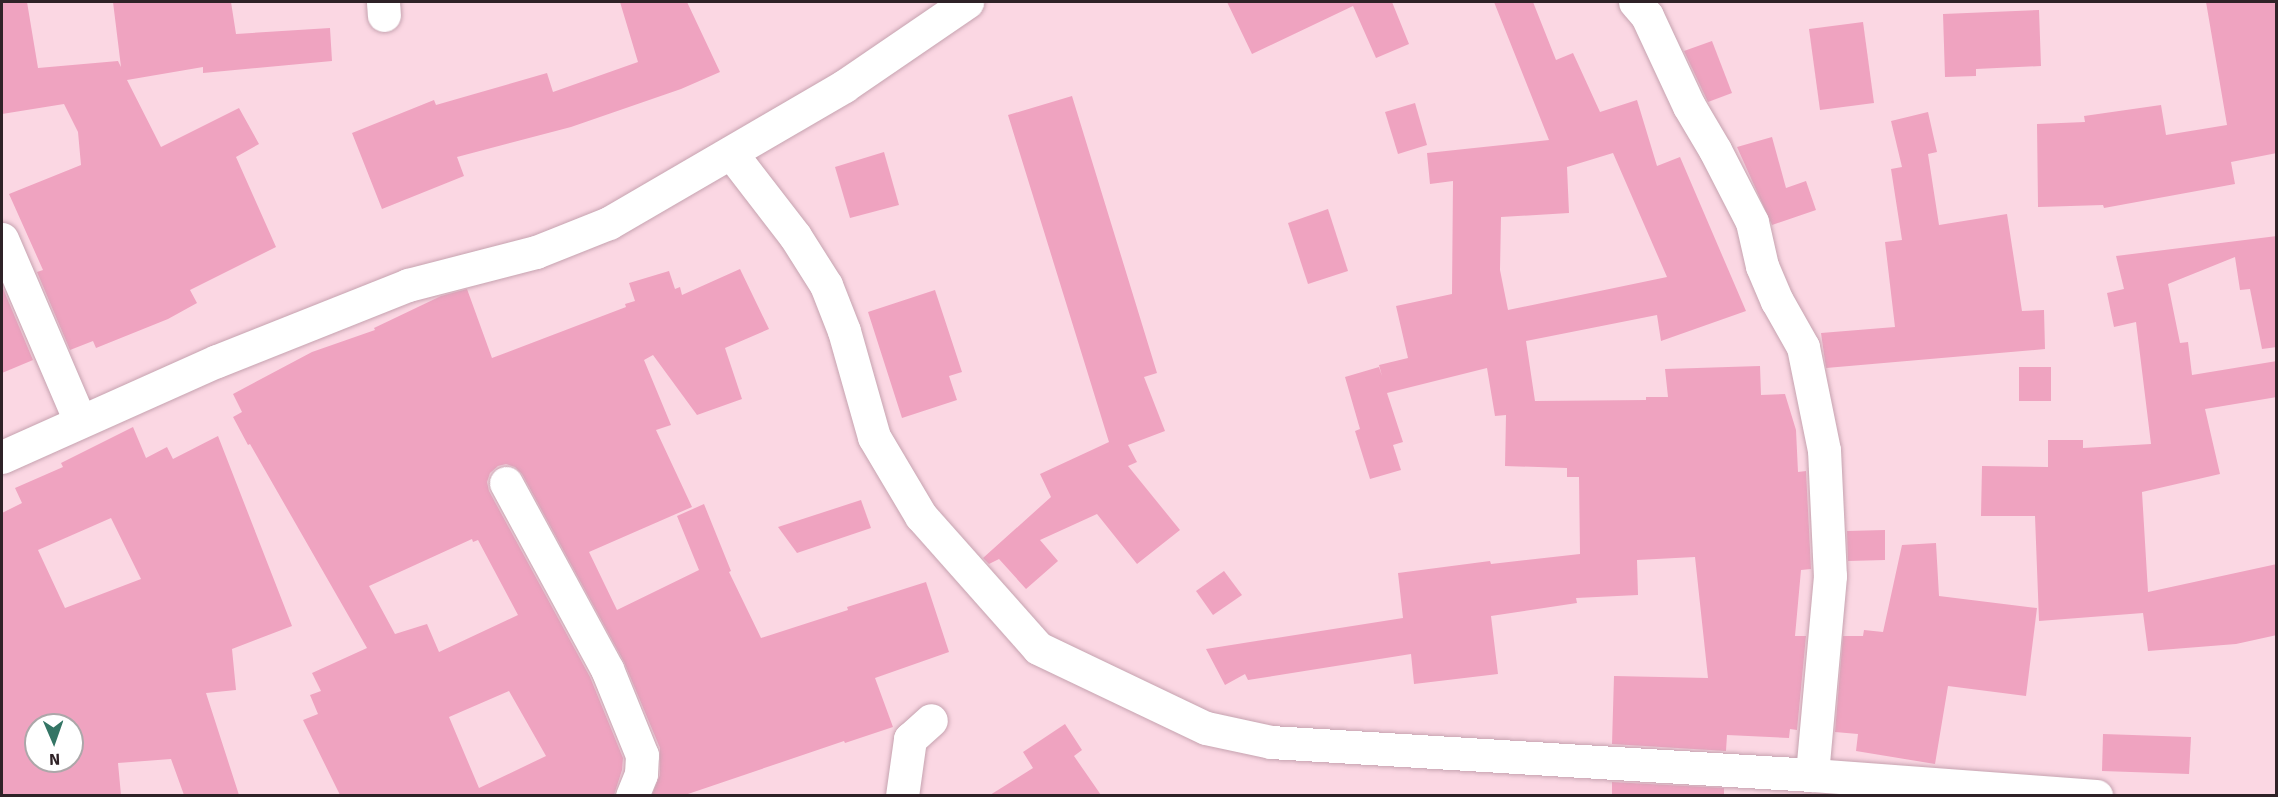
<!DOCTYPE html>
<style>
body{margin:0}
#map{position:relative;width:2278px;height:797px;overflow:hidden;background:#fbd7e3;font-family:Signika,sans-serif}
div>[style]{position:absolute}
.building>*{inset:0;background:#efa3c0}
.roads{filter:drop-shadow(0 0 2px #c6a3b0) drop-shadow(0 0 2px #c6a3b0)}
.minor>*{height:33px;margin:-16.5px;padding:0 16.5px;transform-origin:16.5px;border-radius:16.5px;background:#fff}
span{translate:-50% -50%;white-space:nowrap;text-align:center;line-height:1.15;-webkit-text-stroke:4.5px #fff;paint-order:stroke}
.frame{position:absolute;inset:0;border:3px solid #2f2227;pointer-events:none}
.north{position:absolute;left:24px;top:713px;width:60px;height:60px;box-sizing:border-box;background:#fff;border:2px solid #aca7a9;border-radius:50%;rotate:178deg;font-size:16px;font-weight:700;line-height:24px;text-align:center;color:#2f2227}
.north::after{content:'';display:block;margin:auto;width:21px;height:27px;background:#347565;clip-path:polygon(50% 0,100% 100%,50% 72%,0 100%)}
</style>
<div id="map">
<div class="building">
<i style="clip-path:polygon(2px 2px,27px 2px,38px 68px,118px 61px,121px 67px,113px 2px,231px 2px,236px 34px,330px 28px,332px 61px,203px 73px,203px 67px,127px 80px,161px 147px,239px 108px,259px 144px,236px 157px,276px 247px,190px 290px,197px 303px,168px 319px,96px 348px,93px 341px,70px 350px,37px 272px,43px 270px,9px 194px,81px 165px,78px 132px,64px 104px,2px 114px)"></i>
<i style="clip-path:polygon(620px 2px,687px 2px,720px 72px,681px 89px,571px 127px,457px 157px,464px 176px,382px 209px,352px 133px,434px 100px,436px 105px,547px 73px,553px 92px,638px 62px)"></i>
<i style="clip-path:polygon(1227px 2px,1392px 2px,1409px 44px,1376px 58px,1353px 6px,1252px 54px)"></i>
<i style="clip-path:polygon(evenodd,1494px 2px,1533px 2px,1556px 60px,1573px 53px,1600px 112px,1637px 100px,1657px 166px,1680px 157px,1746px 311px,1661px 341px,1657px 315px,1526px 341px,1535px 401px,1646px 400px,1646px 397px,1668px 397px,1665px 369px,1760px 366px,1761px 395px,1785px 394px,1796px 430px,1798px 472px,1806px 471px,1811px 569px,1801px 570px,1795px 636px,1806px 636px,1797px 730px,1790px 729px,1789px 738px,1727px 735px,1726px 751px,1612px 744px,1614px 676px,1708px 678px,1695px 557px,1637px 560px,1638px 595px,1576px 598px,1577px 603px,1491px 616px,1498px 674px,1414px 684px,1411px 654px,1248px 680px,1245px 674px,1225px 685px,1206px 649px,1403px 618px,1398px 573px,1490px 561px,1491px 564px,1580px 554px,1579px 477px,1567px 477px,1567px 468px,1505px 466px,1506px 415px,1495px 416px,1487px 368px,1387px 393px,1403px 442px,1393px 445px,1401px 470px,1370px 479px,1355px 431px,1360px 429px,1345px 377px,1379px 367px,1382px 376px,1379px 365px,1408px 358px,1396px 306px,1452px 294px,1453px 181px,1430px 184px,1427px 153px,1549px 140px,1494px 2px,1613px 153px,1667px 277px,1508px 310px,1500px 270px,1501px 217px,1569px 213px,1567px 167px,1613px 153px)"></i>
<i style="clip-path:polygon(2206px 2px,2277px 2px,2277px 153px,2231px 162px,2235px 184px,2104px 208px,2103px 205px,2038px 207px,2037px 124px,2085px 122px,2084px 116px,2161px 105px,2166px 135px,2227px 125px)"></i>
<i style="clip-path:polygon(2039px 10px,2041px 66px,1976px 69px,1976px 76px,1945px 77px,1943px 14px)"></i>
<i style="clip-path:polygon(1863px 22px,1874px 103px,1820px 110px,1809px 29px)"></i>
<i style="clip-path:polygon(1712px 41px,1732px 93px,1708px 102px,1684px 51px)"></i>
<i style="clip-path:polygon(1072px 96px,1157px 373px,1144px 377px,1165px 431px,1128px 445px,1137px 462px,1128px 466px,1180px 530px,1137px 564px,1097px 514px,1040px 540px,1058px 561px,1026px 589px,999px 559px,989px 564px,983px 558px,1051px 497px,1040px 474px,1109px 442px,1008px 115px)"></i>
<i style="clip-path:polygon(1415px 103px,1427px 145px,1398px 154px,1385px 112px)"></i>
<i style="clip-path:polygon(1928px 112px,1937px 152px,1928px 154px,1939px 225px,2007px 214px,2022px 311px,2044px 310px,2045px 349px,1826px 368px,1821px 333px,1895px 327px,1885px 242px,1902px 240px,1891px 169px,1902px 167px,1891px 121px)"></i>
<i style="clip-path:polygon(1772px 137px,1786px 188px,1806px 181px,1816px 210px,1772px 225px,1737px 147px)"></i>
<i style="clip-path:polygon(884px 152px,899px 205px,850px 218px,835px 167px)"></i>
<i style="clip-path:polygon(1328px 209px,1348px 271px,1308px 284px,1288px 223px)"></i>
<i style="clip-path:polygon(2277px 236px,2277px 347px,2262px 349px,2250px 289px,2240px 290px,2235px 257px,2168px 284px,2180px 343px,2188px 342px,2192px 375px,2277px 361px,2277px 397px,2205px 409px,2220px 474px,2142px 492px,2148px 592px,2277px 564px,2277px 635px,2236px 644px,2148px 651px,2143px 613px,2039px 621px,2035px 516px,1981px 516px,1982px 466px,2048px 467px,2048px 440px,2083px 440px,2083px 448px,2151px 444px,2136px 322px,2114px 327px,2107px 293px,2124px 289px,2116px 256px)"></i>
<i style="clip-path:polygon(evenodd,740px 269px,769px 329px,725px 348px,742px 399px,697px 415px,653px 355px,644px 360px,671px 425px,656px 430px,692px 507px,589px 552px,617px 610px,699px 570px,677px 516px,704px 504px,731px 571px,729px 572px,761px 638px,848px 610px,847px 607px,926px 582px,949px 652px,875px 678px,893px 727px,845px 743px,844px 741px,685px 795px,652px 795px,660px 775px,660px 748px,624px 662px,522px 474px,515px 467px,506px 464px,498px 466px,490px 473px,487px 482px,489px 491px,590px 677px,623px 758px,622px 770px,614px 795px,340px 795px,303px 720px,318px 714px,310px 695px,321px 691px,312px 673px,367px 648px,250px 444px,248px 445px,233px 417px,242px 412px,233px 394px,312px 352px,375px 330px,374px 328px,441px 296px,467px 289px,492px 358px,626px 307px,625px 304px,635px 301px,629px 283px,669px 271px,675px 289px,680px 287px,682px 295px,740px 269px,472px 539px,473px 542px,478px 540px,518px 615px,439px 652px,427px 624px,395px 634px,369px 586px,472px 539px,740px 269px,509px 691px,546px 756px,479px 788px,449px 717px,509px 691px)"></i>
<i style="clip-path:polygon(2px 286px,33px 360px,2px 373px)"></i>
<i style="clip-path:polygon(935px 290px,962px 372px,949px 376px,957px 400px,902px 418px,868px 312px)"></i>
<i style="clip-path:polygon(2019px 367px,2051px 367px,2051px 401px,2019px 401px)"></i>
<i style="clip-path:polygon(evenodd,133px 427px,146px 458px,167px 447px,173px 459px,218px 436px,292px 626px,232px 649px,236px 690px,206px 693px,239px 795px,184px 795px,171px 759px,118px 763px,121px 795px,2px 795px,2px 513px,22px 503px,15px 488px,63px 467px,61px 463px,133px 427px,111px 518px,141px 579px,65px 608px,38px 550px,111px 518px,133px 427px,36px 725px,72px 725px,72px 761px,36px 761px,36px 725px)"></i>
<i style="clip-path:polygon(861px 500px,871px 528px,797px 553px,778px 527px)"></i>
<i style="clip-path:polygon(1885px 530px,1885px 560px,1848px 561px,1847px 531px)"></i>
<i style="clip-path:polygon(1936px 543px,1939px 596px,2037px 608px,2026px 696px,1948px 686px,1935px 764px,1856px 751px,1858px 734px,1835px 732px,1843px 636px,1863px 636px,1864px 630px,1883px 632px,1902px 545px)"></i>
<i style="clip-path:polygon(1224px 571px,1242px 595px,1213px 615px,1196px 591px)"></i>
<i style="clip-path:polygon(1065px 724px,1082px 750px,1074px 756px,1101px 795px,990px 795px,1033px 768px,1023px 752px)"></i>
<i style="clip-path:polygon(2103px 734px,2191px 737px,2189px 774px,2102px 771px)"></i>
<i style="clip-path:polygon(1612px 782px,1724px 788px,1724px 795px,1612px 795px)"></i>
</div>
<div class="roads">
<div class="minor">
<i style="left:383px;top:2px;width:13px;rotate:86deg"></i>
<i style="left:1635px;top:2px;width:18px;rotate:49deg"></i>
<i style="left:1647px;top:16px;width:99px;rotate:65deg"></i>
<i style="left:1689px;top:106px;width:51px;rotate:59.4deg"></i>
<i style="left:1715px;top:150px;width:81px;rotate:62.8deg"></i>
<i style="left:1752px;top:222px;width:45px;rotate:77.2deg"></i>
<i style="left:1762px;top:266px;width:38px;rotate:67deg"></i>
<i style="left:1777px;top:301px;width:53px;rotate:60.5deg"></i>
<i style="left:1803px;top:347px;width:105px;rotate:78.5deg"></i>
<i style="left:1824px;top:450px;width:126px;rotate:87.3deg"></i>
<i style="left:1830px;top:576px;width:200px;rotate:95.2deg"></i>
<i style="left:731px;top:153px;width:105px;rotate:52.4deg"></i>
<i style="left:795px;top:236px;width:58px;rotate:57.7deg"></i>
<i style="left:826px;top:285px;width:49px;rotate:68.6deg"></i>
<i style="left:844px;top:331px;width:110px;rotate:74.2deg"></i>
<i style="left:874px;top:437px;width:92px;rotate:59.3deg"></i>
<i style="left:921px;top:516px;width:176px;rotate:48.4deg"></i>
<i style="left:1038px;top:648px;width:186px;rotate:25.5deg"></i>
<i style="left:1206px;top:728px;width:66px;rotate:12.2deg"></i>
<i style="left:1271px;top:742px;width:542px;rotate:3.49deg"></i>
<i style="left:1812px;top:775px;width:285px;rotate:4.2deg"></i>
<i style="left:2px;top:239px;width:198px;rotate:66.8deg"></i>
<i style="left:2px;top:457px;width:235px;rotate:-24.1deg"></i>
<i style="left:217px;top:361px;width:206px;rotate:-21.7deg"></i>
<i style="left:408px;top:285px;width:132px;rotate:-14.5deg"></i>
<i style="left:536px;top:252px;width:79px;rotate:-21.7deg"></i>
<i style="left:609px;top:223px;width:272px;rotate:-30.2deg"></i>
<i style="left:844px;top:86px;width:149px;rotate:-34.3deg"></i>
<i style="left:506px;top:483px;width:212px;rotate:61.5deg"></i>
<i style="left:607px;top:669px;width:93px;rotate:67.9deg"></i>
<i style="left:642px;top:755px;width:19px;rotate:93deg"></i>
<i style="left:641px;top:774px;width:24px;rotate:112deg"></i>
<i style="left:902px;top:796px;width:58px;rotate:-82deg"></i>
<i style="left:910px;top:739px;width:28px;rotate:-42deg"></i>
</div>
</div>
<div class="frame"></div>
<div class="north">N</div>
</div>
